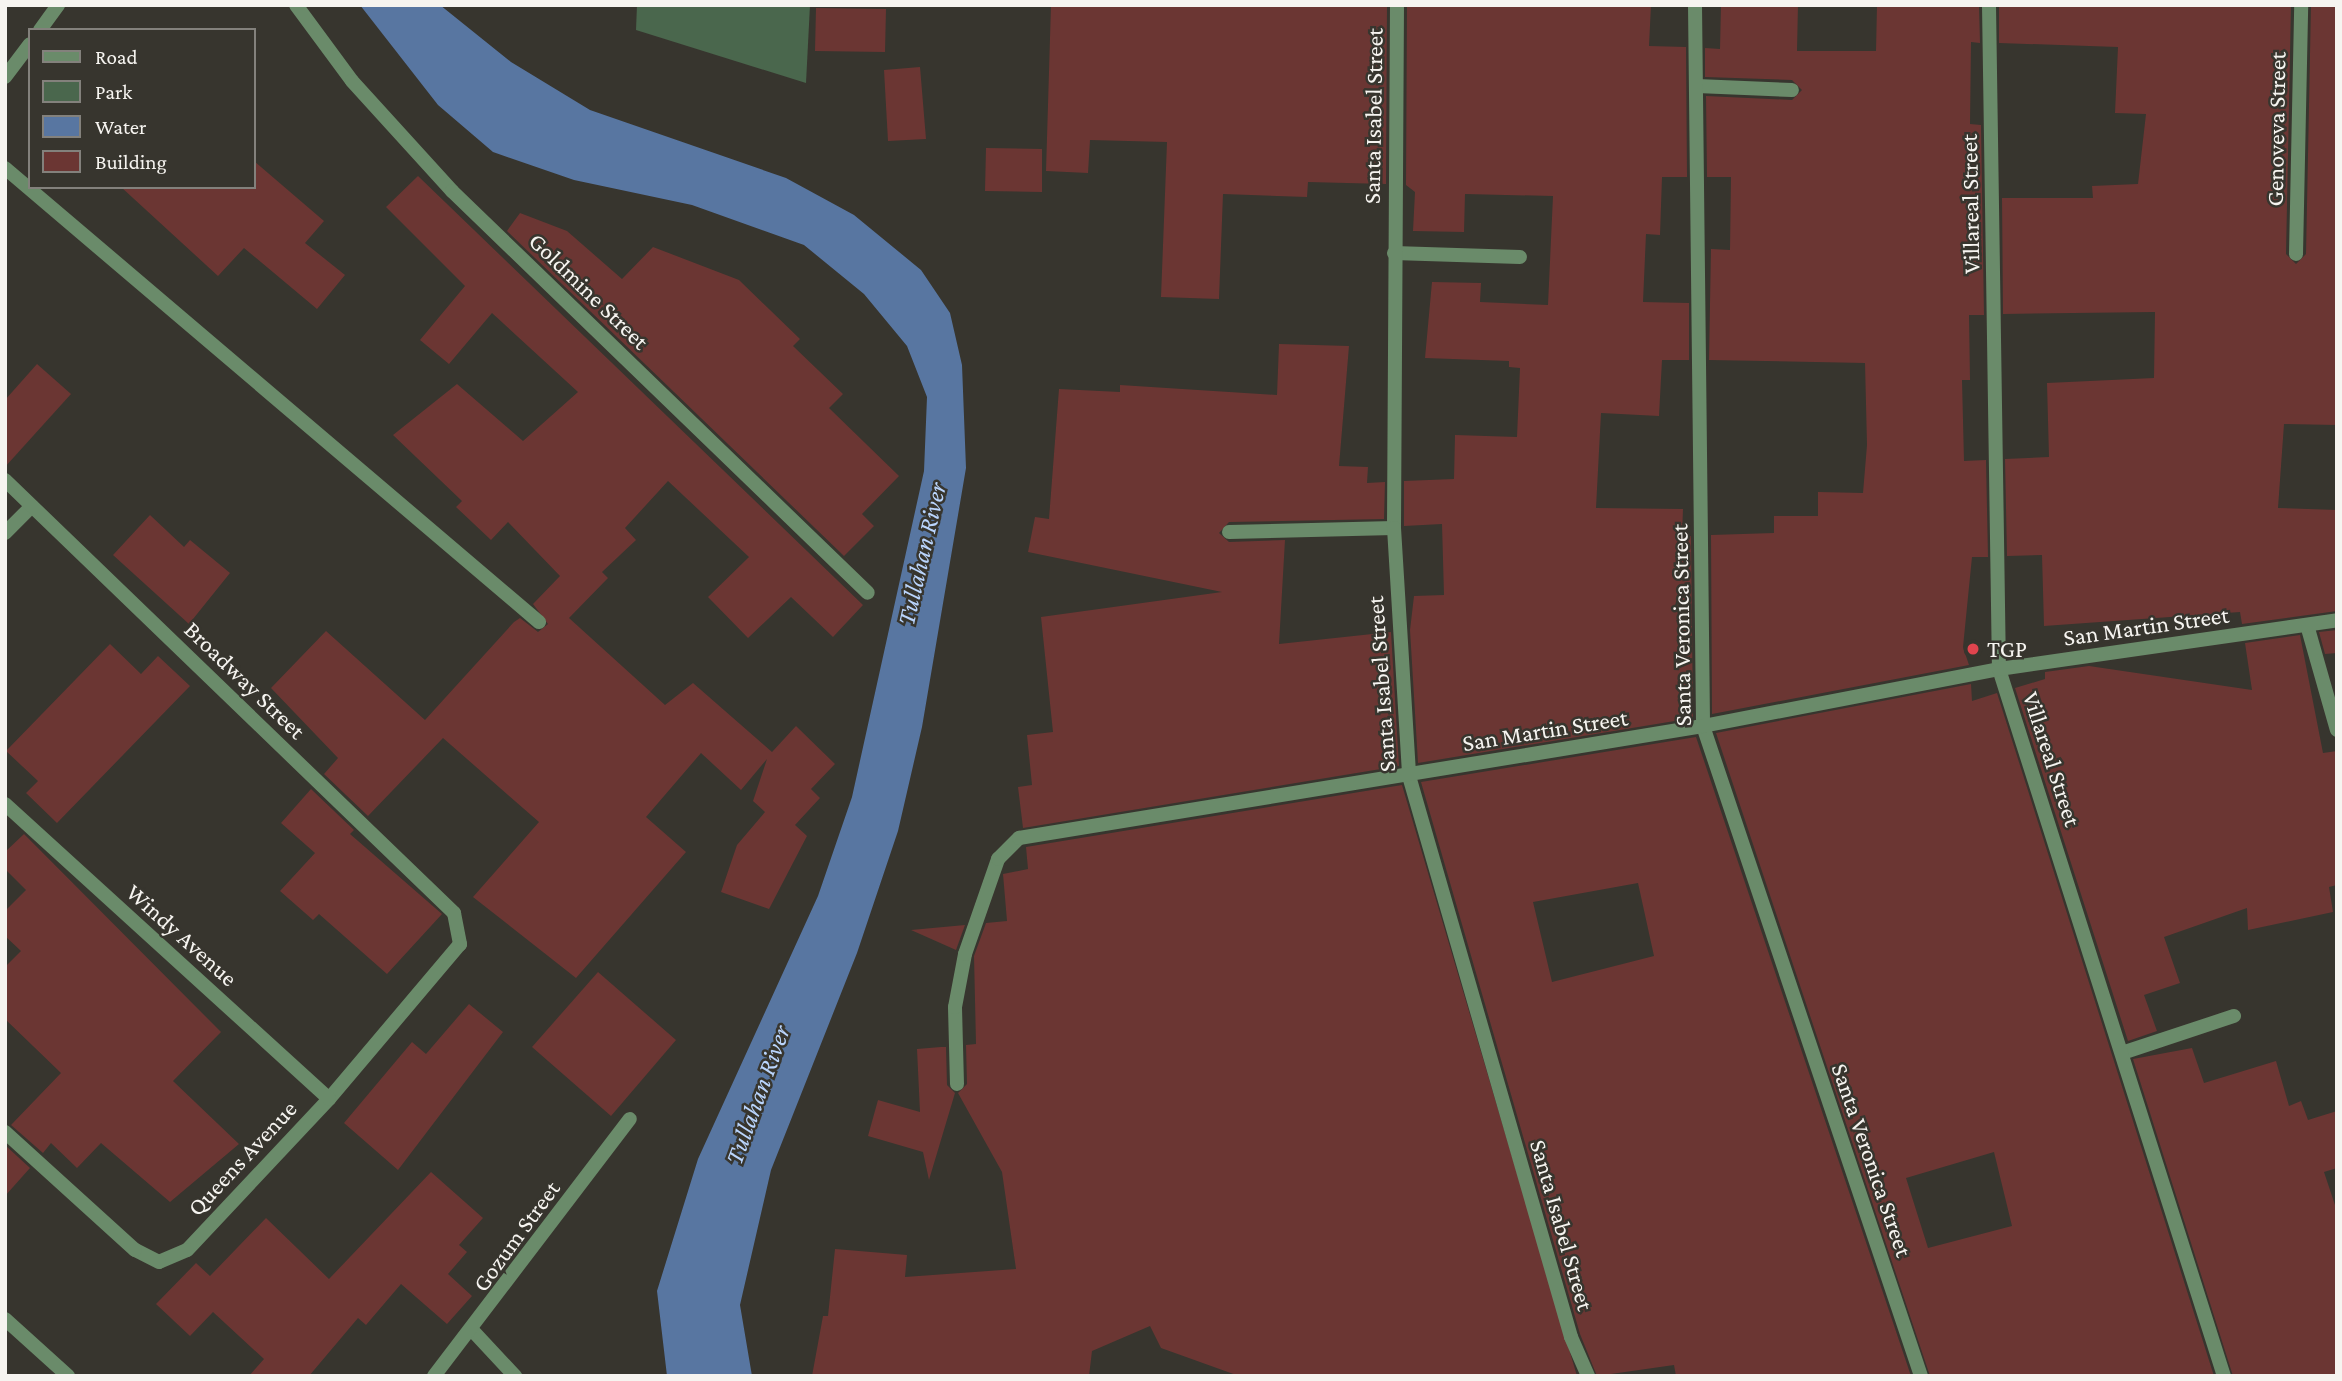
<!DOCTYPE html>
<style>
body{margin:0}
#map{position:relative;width:2342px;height:1381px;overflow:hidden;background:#37352e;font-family:"Crimson Pro",serif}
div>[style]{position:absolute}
.green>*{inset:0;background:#4a674d}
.water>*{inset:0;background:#5876a1}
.building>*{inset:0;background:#6b3633}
.service>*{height:14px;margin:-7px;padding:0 7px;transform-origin:7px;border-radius:7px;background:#6a8b6a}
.pedestrian>*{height:14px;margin:-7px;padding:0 7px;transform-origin:7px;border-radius:7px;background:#6a8b6a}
.minor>*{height:14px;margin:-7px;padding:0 7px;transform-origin:7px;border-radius:7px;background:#6a8b6a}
.dots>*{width:19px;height:19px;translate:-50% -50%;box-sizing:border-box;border:4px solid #37352e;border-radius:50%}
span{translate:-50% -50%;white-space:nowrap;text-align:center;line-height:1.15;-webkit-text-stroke:5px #37352e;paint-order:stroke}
.street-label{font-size:24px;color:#f6f4f0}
.poi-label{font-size:24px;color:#f6f4f0}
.left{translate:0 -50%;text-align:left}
.water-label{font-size:26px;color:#bad5fd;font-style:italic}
.frame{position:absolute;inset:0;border:7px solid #f6f4f0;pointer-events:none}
.legend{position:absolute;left:28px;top:28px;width:228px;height:161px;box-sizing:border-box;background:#37352e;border:2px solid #83817c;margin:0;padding:9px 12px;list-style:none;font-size:21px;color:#f6f4f0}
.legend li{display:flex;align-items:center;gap:14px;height:35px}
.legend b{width:35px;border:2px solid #83817c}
</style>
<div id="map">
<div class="green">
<i style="clip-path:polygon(637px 5px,810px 5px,806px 83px,636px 30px)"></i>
</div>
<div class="water">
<i style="clip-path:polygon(360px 5px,440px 5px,511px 62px,590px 110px,786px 178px,854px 215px,921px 270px,950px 313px,962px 365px,966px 468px,922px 727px,898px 831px,857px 953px,771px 1170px,740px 1305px,752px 1376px,667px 1376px,657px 1291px,698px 1159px,818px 896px,852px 797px,924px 471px,927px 397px,907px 346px,864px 294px,804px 245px,692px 205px,574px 180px,493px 152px,438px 105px)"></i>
</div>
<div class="building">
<i style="clip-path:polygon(1051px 5px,1387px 5px,1386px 184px,1308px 182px,1307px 197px,1223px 194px,1219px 299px,1161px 297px,1167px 142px,1090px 140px,1088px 173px,1046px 171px)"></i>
<i style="clip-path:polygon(1407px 5px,1651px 5px,1649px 46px,1686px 47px,1687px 177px,1662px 177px,1660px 235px,1646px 234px,1643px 302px,1689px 303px,1689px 360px,1662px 360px,1659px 416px,1601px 413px,1596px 508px,1683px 509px,1682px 536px,1691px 536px,1693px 718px,1418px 763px,1410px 630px,1414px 596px,1444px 595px,1442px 524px,1404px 526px,1404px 481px,1454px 479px,1455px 435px,1517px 437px,1520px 368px,1509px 367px,1509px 361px,1425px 358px,1432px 282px,1481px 283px,1480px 302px,1548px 305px,1553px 196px,1465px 194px,1464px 232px,1413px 231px,1415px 192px,1406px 185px)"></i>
<i style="clip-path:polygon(1721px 5px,1798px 5px,1797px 51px,1876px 51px,1877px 5px,1979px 5px,1980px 43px,1971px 42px,1970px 124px,1981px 125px,1984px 315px,1969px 315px,1970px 380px,1962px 380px,1964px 461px,1986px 460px,1988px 557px,1972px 557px,1963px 647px,1969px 665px,1712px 714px,1711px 535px,1774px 533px,1774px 516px,1818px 516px,1818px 492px,1863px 493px,1867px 445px,1865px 363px,1709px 360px,1711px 249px,1730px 250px,1731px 177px,1707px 177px,1706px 96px,1792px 100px,1802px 90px,1792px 80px,1705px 77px,1705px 48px,1720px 49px)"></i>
<i style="clip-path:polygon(1999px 5px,2291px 5px,2286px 254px,2296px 264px,2306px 254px,2311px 5px,2337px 5px,2337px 425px,2284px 424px,2278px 508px,2337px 510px,2337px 611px,2242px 624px,2240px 612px,2044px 626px,2042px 555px,2007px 556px,2005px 459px,2049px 457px,2047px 383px,2154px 378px,2155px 312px,2003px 314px,2002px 198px,2093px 198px,2092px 186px,2138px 184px,2146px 114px,2115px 113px,2118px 47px,1999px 43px)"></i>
<i style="clip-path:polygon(816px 8px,886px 9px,885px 52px,815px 51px)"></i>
<i style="clip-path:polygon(920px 67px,926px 139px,888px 141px,884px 70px)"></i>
<i style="clip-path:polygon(986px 148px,1042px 149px,1042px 192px,985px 191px)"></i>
<i style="clip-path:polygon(254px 161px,324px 221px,305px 243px,345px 275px,317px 309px,244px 248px,218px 276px,121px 187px,254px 187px)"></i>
<i style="clip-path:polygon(418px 176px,863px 605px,833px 637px,791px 597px,748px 638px,708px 597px,749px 557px,668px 481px,625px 528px,636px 540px,602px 572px,608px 578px,569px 618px,665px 705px,693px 683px,772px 752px,796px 726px,835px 764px,811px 789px,820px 798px,795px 825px,807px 836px,769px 909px,721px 892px,737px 845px,765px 812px,753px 801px,767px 759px,741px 790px,701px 753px,646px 817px,686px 852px,576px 978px,473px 897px,539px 822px,443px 738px,368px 816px,324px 774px,338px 758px,271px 688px,326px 631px,425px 720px,514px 622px,520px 618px,538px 632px,548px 624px,533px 604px,560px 576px,508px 522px,491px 540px,456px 507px,462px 501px,393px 435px,457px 384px,523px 441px,578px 392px,492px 313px,449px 364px,420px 340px,465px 286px,386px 207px)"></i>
<i style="clip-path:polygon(520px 213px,567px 231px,622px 279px,653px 247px,739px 280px,800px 339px,793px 346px,843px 394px,829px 408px,899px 476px,862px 514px,874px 526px,844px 556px,507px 231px)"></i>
<i style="clip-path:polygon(1279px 344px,1349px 346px,1339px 466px,1368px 467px,1367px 483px,1385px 482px,1384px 519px,1229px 522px,1219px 533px,1229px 542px,1285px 540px,1279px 644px,1391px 632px,1399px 766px,1023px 828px,1018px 787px,1032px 785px,1027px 735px,1053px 732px,1041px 617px,1222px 592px,1028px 552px,1035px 517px,1049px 519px,1059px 389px,1120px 392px,1120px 385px,1277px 395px)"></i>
<i style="clip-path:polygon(37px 364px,71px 394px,5px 467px,5px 400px)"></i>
<i style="clip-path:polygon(150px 515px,184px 547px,190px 540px,230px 573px,189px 624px,113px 555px)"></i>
<i style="clip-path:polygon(2337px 630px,2337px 653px,2325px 654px,2319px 632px)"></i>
<i style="clip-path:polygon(2300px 635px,2323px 753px,2337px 751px,2337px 885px,2329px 887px,2333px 912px,2248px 930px,2247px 908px,2164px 937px,2180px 983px,2144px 995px,2157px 1031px,2128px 1041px,2015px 688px,2045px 679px,2045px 672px,2089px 666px,2252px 690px,2245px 643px)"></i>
<i style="clip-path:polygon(110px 644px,141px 674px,158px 656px,190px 686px,57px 823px,26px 793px,38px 781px,6px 751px)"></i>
<i style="clip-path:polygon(evenodd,1971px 684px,1972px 701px,1997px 693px,2214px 1376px,1930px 1376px,1716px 733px,1971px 684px,1994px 1152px,2012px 1226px,1928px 1248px,1906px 1178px,1994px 1152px)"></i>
<i style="clip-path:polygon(evenodd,1696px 737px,1911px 1376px,1676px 1376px,1674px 1365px,1597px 1376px,1580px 1334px,1421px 782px,1696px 737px,1638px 883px,1654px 956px,1552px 982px,1533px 902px,1638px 883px)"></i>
<i style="clip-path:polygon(1402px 785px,1577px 1376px,1239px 1376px,1161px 1348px,1150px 1326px,1092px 1351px,1089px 1376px,812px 1376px,823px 1316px,828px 1316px,835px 1249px,907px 1255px,905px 1277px,1016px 1269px,1002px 1172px,958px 1093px,967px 1084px,966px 1045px,976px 1044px,974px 956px,986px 923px,1007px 921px,1003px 874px,1028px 869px,1026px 847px)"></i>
<i style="clip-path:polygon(311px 789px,354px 830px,350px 834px,442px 914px,387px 974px,319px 914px,313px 920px,280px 891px,315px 853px,281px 823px)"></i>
<i style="clip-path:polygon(24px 834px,221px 1032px,173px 1081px,239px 1144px,170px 1202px,101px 1143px,77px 1168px,51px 1143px,43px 1153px,11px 1125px,61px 1073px,5px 1019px,5px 967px,21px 951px,5px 936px,5px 911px,26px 890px,5px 869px,5px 852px)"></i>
<i style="clip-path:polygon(965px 925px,956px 950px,911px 930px)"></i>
<i style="clip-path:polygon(598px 972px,676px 1040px,611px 1116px,532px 1047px)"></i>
<i style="clip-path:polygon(469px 1004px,503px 1032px,398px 1170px,344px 1123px,412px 1042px,426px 1054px)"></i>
<i style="clip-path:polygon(941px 1047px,946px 1047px,947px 1085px,955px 1093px,929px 1180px,923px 1152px,868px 1136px,878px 1100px,920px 1112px,917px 1049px)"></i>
<i style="clip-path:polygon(2192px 1048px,2204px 1083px,2276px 1061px,2289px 1106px,2301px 1101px,2308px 1120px,2337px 1111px,2337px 1168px,2324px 1172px,2337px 1211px,2337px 1376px,2233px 1376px,2133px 1059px)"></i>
<i style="clip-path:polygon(5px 1145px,30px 1168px,5px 1196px)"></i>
<i style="clip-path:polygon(431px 1172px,483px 1218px,459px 1245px,467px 1252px,448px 1274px,472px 1296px,447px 1324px,401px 1284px,366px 1325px,358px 1318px,309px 1376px,249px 1376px,264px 1359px,213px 1312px,190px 1336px,156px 1304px,196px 1263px,210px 1276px,266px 1218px,329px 1279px)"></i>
</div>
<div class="service">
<i style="left:1697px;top:86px;width:95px;rotate:2.4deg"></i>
<i style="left:1394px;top:253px;width:126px;rotate:1.8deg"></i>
<i style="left:1229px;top:532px;width:165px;rotate:-1.4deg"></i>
<i style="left:2307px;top:625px;width:109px;rotate:74.1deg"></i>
<i style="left:2122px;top:1053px;width:118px;rotate:-18.3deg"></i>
</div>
<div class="pedestrian">
<i style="left:5px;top:533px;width:38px;rotate:-45deg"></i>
</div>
<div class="minor">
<i style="left:296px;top:5px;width:94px;rotate:53.6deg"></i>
<i style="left:352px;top:81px;width:149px;rotate:47.7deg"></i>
<i style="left:452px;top:191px;width:578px;rotate:44.02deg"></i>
<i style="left:1397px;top:5px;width:523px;rotate:90.33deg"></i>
<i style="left:1394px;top:528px;width:248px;rotate:86.5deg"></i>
<i style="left:1409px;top:776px;width:584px;rotate:73.89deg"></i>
<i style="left:1571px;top:1337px;width:43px;rotate:66.4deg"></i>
<i style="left:1695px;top:5px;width:721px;rotate:89.36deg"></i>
<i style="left:1703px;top:726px;width:686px;rotate:71.46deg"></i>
<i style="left:1989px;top:5px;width:664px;rotate:89.14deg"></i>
<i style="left:1999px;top:669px;width:742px;rotate:72.35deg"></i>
<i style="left:40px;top:30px;width:31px;rotate:-54deg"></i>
<i style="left:5px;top:77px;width:41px;rotate:-52.9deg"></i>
<i style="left:5px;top:168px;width:701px;rotate:40.37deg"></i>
<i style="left:2296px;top:254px;width:249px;rotate:-88.8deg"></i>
<i style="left:5px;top:480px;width:624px;rotate:43.96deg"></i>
<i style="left:454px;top:913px;width:32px;rotate:79deg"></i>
<i style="left:460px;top:944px;width:203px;rotate:130.2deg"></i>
<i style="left:329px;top:1099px;width:207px;rotate:133.2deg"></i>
<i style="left:187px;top:1250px;width:30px;rotate:157deg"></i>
<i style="left:159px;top:1262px;width:27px;rotate:-153deg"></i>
<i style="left:135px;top:1250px;width:176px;rotate:-137.8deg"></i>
<i style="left:5px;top:804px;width:438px;rotate:42.3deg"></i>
<i style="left:957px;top:1084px;width:77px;rotate:-91.5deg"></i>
<i style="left:955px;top:1007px;width:54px;rotate:-79.3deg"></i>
<i style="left:965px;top:954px;width:101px;rotate:-70.8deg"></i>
<i style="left:998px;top:859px;width:30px;rotate:-45deg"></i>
<i style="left:1019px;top:838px;width:693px;rotate:-9.3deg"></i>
<i style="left:1703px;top:726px;width:301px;rotate:-10.9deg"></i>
<i style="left:1999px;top:669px;width:342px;rotate:-8.2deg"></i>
<i style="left:5px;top:1319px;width:85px;rotate:42.1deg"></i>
<i style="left:473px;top:1331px;width:62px;rotate:47deg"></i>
<i style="left:434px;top:1376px;width:323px;rotate:-52.7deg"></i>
</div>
<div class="dots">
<i style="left:1973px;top:649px;background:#e0444e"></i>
</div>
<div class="street-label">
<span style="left:1373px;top:116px;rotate:-89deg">Santa Isabel Street</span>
<span style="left:2276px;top:129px;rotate:-89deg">Genoveva Street</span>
<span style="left:1970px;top:204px;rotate:-91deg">Villareal Street</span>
<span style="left:589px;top:291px;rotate:44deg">Goldmine Street</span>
<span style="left:1681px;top:625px;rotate:-91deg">Santa Veronica Street</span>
<span style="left:2146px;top:626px;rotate:-8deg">San Martin Street</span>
<span style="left:245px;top:680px;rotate:44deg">Broadway Street</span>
<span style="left:1381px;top:684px;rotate:-94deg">Santa Isabel Street</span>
<span style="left:1545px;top:730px;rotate:-9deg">San Martin Street</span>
<span style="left:2052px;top:759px;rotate:72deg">Villareal Street</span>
<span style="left:182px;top:935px;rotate:42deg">Windy Avenue</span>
<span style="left:242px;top:1158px;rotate:-47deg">Queens Avenue</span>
<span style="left:1872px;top:1160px;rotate:71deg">Santa Veronica Street</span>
<span style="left:1562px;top:1225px;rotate:74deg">Santa Isabel Street</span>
<span style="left:516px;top:1236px;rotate:-54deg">Gozum Street</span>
</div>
<div class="poi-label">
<span class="left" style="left:1987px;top:649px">TGP</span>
</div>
<div class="water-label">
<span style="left:922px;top:554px;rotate:-77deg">Tullahan River</span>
<span style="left:758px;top:1095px;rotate:-70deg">Tullahan River</span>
</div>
<div class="frame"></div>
<ul class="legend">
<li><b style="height:9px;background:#6a8b6a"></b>Road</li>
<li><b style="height:19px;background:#4a674d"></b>Park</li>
<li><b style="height:19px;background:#5876a1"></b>Water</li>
<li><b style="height:19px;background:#6b3633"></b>Building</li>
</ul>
</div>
